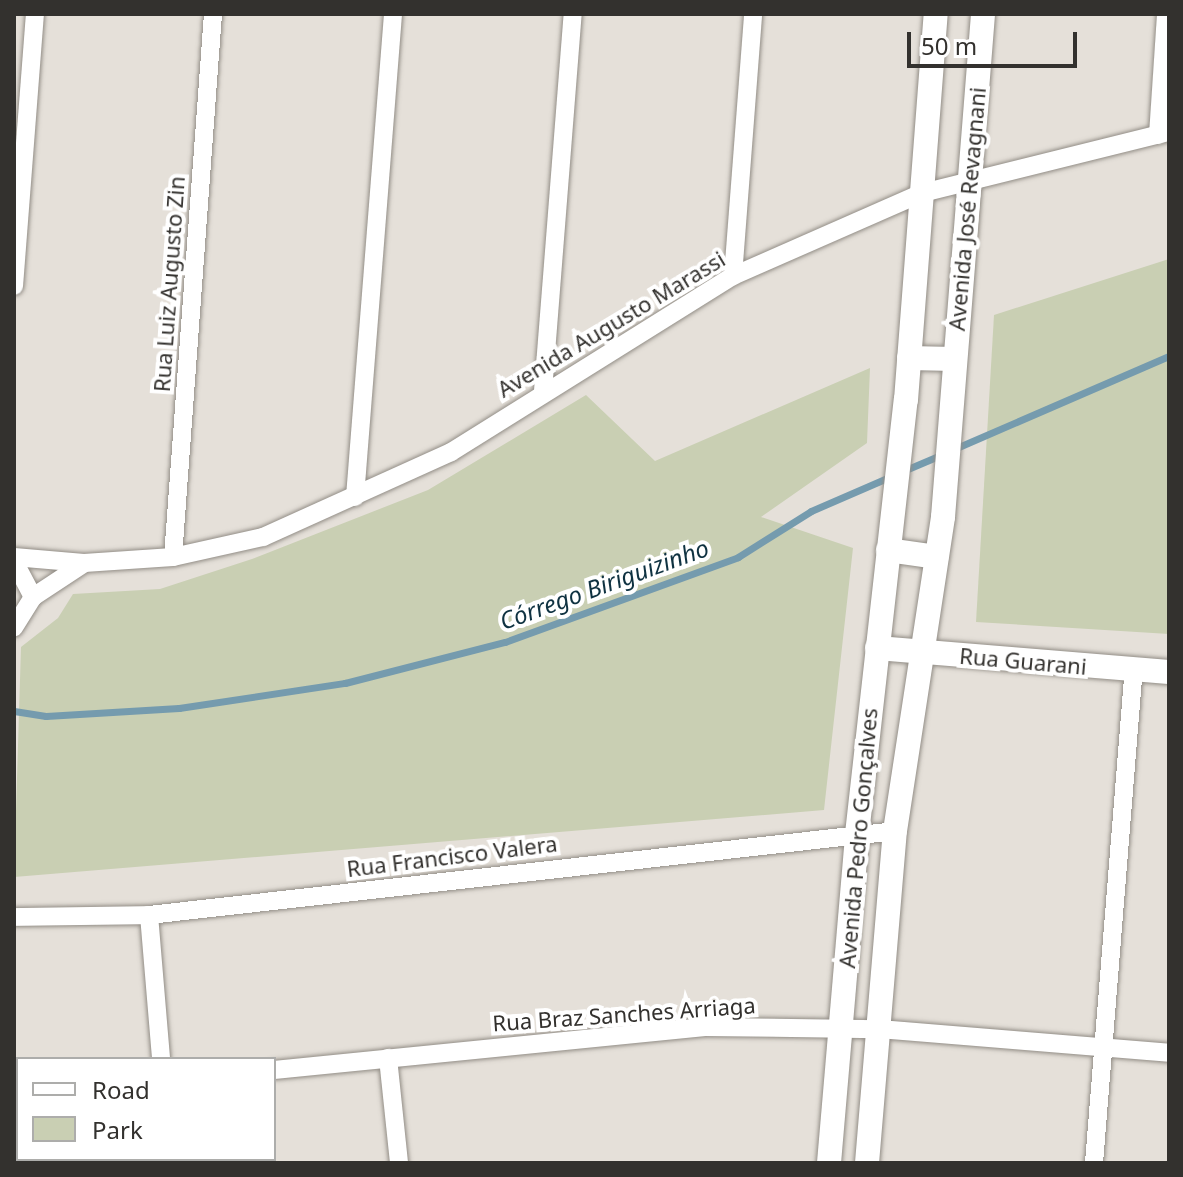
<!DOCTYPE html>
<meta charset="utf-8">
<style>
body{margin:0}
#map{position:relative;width:1183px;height:1177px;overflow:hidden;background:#e5e0d9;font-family:"Noto Sans",sans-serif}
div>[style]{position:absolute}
.green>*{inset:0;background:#c9cfb3}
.stream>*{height:7px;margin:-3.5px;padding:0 3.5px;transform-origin:3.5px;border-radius:3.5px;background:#759bae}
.roads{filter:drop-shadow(0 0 2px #928d86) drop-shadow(0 0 2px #928d86)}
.minor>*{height:18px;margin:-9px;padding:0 9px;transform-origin:9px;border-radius:9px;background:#fff}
.tertiary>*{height:24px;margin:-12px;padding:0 12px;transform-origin:12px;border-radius:12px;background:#fff}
span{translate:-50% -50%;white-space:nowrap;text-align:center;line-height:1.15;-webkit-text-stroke:8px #fff;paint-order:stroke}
.street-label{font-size:22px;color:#33312e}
.water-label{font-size:24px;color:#0f3241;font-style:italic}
.frame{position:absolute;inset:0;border:16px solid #33312e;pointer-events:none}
.legend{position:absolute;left:16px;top:1057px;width:260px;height:104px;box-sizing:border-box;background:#fff;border:2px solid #adadab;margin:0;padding:10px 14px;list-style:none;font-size:24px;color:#33312e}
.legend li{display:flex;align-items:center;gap:16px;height:40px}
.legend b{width:40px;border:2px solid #adadab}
.scale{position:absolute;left:907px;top:32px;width:170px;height:36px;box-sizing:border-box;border:4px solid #33312e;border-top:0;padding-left:10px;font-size:24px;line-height:28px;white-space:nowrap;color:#33312e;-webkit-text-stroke:6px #fff;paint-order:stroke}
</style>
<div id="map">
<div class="green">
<i style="clip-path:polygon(1169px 259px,1169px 634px,976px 622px,994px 315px)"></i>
<i style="clip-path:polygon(870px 368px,867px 443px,761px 517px,853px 548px,824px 810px,14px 877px,21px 647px,58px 618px,73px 594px,160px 589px,252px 559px,428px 490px,586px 395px,655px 461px)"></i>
</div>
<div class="stream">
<i style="left:954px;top:449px;width:234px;rotate:-23.4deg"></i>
<i style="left:903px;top:471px;width:43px;rotate:-23deg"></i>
<i style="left:14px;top:711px;width:32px;rotate:9deg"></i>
<i style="left:46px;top:716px;width:133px;rotate:-3.4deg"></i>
<i style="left:179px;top:708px;width:168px;rotate:-8.6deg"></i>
<i style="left:345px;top:683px;width:165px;rotate:-14.4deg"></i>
<i style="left:505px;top:642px;width:248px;rotate:-20deg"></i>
<i style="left:738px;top:557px;width:86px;rotate:-32.2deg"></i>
<i style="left:811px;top:511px;width:88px;rotate:-23.4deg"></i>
</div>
<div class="roads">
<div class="minor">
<i style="left:1158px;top:135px;width:121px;rotate:-86.2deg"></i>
<i style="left:733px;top:276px;width:263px;rotate:-85.6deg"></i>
<i style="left:14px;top:286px;width:273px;rotate:-85.6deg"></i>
<i style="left:543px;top:391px;width:378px;rotate:-85.5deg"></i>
<i style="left:355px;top:497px;width:484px;rotate:-85.5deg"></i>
<i style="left:14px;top:557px;width:70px;rotate:4.9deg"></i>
<i style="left:84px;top:563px;width:89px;rotate:-3.9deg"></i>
<i style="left:173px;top:557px;width:92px;rotate:-12.5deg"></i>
<i style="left:263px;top:537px;width:206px;rotate:-24.3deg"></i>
<i style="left:451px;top:452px;width:332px;rotate:-32deg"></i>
<i style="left:733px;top:276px;width:206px;rotate:-23.7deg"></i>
<i style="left:922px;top:193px;width:254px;rotate:-13.9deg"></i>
<i style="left:173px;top:557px;width:544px;rotate:-85.79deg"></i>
<i style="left:14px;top:561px;width:41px;rotate:62.2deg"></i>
<i style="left:33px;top:597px;width:36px;rotate:122deg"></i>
<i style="left:33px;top:597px;width:60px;rotate:-33.4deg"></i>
<i style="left:149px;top:915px;width:144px;rotate:85.2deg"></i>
<i style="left:14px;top:917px;width:135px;rotate:-0.8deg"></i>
<i style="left:149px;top:915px;width:751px;rotate:-6.42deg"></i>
<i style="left:388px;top:1058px;width:106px;rotate:84deg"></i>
<i style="left:274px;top:1070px;width:433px;rotate:-5.7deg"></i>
<i style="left:705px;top:1027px;width:174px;rotate:0.7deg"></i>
<i style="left:879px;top:1029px;width:291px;rotate:4.7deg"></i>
<i style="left:171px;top:1159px;width:4px;rotate:90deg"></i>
<i style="left:1094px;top:1163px;width:495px;rotate:-85.4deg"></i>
</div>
<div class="tertiary">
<i style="left:909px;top:358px;width:45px;rotate:1.3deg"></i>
<i style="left:888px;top:550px;width:49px;rotate:8.1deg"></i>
<i style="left:877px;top:648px;width:293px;rotate:4.7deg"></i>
<i style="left:829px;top:1163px;width:330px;rotate:-85.1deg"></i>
<i style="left:857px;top:834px;width:437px;rotate:-83.6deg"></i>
<i style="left:906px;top:400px;width:387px;rotate:-85.6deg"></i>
<i style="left:867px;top:1163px;width:333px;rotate:-85.2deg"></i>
<i style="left:895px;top:831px;width:318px;rotate:-81.3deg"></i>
<i style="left:943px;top:517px;width:505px;rotate:-85.45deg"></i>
</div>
</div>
<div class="street-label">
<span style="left:967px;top:209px;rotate:-85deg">Avenida José Revagnani</span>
<span style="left:169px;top:284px;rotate:-86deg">Rua Luiz Augusto Zin</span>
<span style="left:611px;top:324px;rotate:-31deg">Avenida Augusto Marassi</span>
<span style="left:1023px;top:661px;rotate:5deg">Rua Guarani</span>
<span style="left:858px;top:838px;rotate:-85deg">Avenida Pedro Gonçalves</span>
<span style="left:452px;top:856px;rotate:-7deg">Rua Francisco Valera</span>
<span style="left:624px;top:1014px;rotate:-4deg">Rua Braz Sanches Arriaga</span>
</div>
<div class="water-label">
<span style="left:604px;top:584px;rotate:-20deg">Córrego Biriguizinho</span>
</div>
<div class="frame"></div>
<ul class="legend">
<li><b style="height:10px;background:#fff"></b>Road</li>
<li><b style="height:22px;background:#c9cfb3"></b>Park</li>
</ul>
<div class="scale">50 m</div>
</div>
